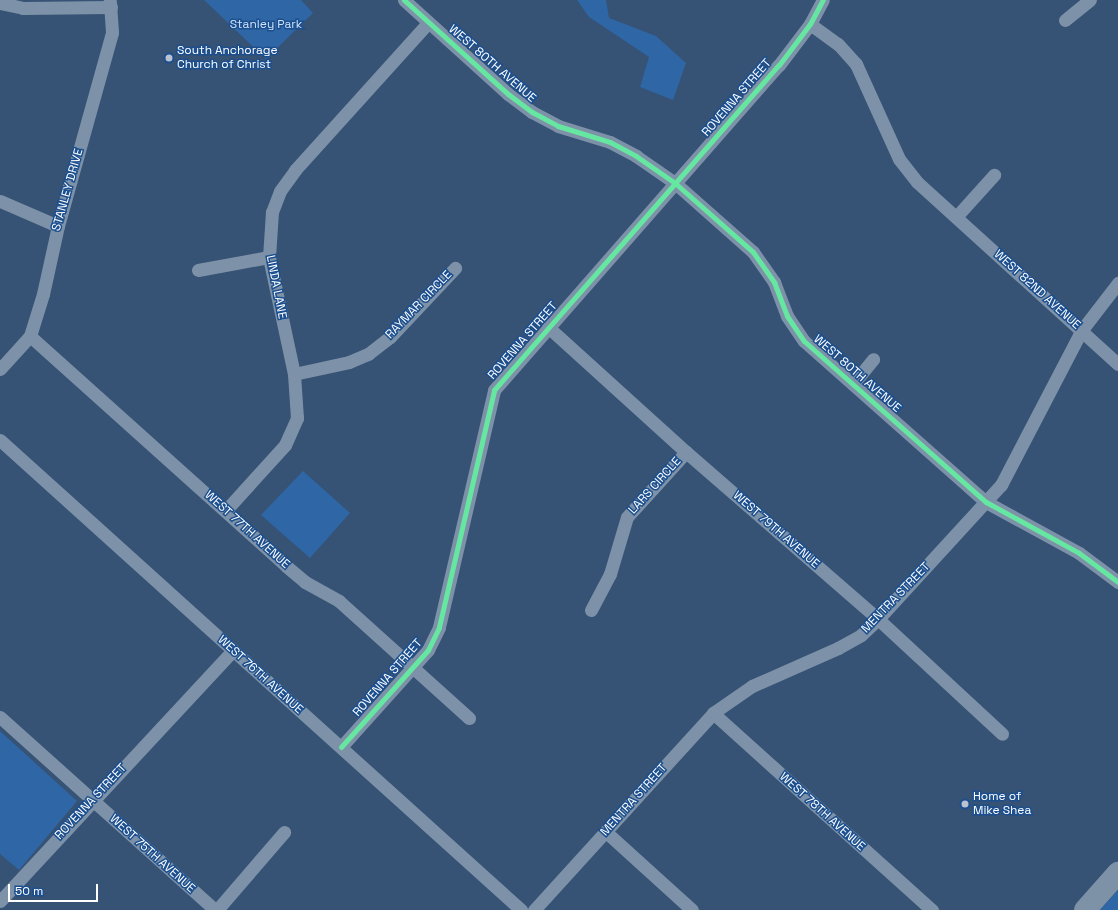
<!DOCTYPE html>
<style>
body{margin:0}
#map{position:relative;width:1118px;height:910px;overflow:hidden;background:#365274;font-family:"Space Grotesk",sans-serif}
div>[style]{position:absolute}
.green>*{inset:0;background:#2f66a5}
.street>*{height:13px;margin:-6.5px;padding:0 6.5px;transform-origin:6.5px;border-radius:6.5px;background:#7d92a8}
.highway>*{height:22px;margin:-11px;padding:0 11px;transform-origin:11px;border-radius:11px;background:#7e92a7}
.cycleway>*{height:5px;margin:-2.5px;padding:0 2.5px;transform-origin:2.5px;border-radius:2.5px;background:#66e7a1}
.dots>*{width:11px;height:11px;translate:-50% -50%;box-sizing:border-box;border:2px solid #1b4f8f;border-radius:50%}
span{translate:-50% -50%;white-space:nowrap;text-align:center;line-height:1.15;-webkit-text-stroke:3px #1b4f8f;paint-order:stroke}
.park-label{font-size:12px;color:#cfe3fa}
.poi-label{font-size:12px;color:#fff}
.left{translate:0 -50%;text-align:left}
.street-label{font-size:12px;color:#fff}
.scale{position:absolute;left:8px;top:884px;width:90px;height:18px;box-sizing:border-box;border:2px solid #fff;border-top:0;padding-left:5px;font-size:12px;line-height:14px;white-space:nowrap;color:#fff;-webkit-text-stroke:3px #1b4f8f;paint-order:stroke}
</style>
<div id="map">
<div class="green">
<i style="clip-path:polygon(204px 0,301px 0,313px 13px,266px 59px)"></i>
<i style="clip-path:polygon(577px 0,606px 0,609px 18px,656px 36px,686px 63px,673px 100px,640px 87px,649px 57px,589px 17px)"></i>
<i style="clip-path:polygon(303px 471px,350px 513px,310px 558px,261px 515px)"></i>
<i style="clip-path:polygon(0 731px,77px 801px,19px 870px,0 854px)"></i>
<i style="clip-path:polygon(1118px 890px,1118px 910px,1100px 910px)"></i>
</div>
<div class="street">
<i style="left:404px;top:0;width:140px;rotate:42.1deg"></i>
<i style="left:508px;top:94px;width:30px;rotate:37deg"></i>
<i style="left:532px;top:112px;width:30px;rotate:28deg"></i>
<i style="left:558px;top:126px;width:54px;rotate:17.1deg"></i>
<i style="left:610px;top:142px;width:30px;rotate:28deg"></i>
<i style="left:636px;top:156px;width:47px;rotate:34.7deg"></i>
<i style="left:675px;top:183px;width:104px;rotate:41.5deg"></i>
<i style="left:753px;top:252px;width:37px;rotate:55deg"></i>
<i style="left:774px;top:282px;width:36px;rotate:69deg"></i>
<i style="left:787px;top:316px;width:30px;rotate:56deg"></i>
<i style="left:804px;top:341px;width:243px;rotate:41.5deg"></i>
<i style="left:986px;top:502px;width:106px;rotate:28.7deg"></i>
<i style="left:1079px;top:553px;width:49px;rotate:36.6deg"></i>
<i style="left:0;top:3px;width:24px;rotate:12deg"></i>
<i style="left:23px;top:8px;width:88px;rotate:-0.7deg"></i>
<i style="left:1065px;top:20px;width:32px;rotate:-39deg"></i>
<i style="left:810px;top:24px;width:34px;rotate:36deg"></i>
<i style="left:838px;top:44px;width:27px;rotate:48deg"></i>
<i style="left:856px;top:64px;width:104px;rotate:65.6deg"></i>
<i style="left:899px;top:159px;width:29px;rotate:52deg"></i>
<i style="left:917px;top:182px;width:271px;rotate:42.2deg"></i>
<i style="left:0;top:201px;width:63px;rotate:23.3deg"></i>
<i style="left:956px;top:217px;width:57px;rotate:-47.9deg"></i>
<i style="left:198px;top:270px;width:72px;rotate:-10.4deg"></i>
<i style="left:548px;top:327px;width:186px;rotate:42.2deg"></i>
<i style="left:686px;top:452px;width:254px;rotate:41deg"></i>
<i style="left:878px;top:619px;width:169px;rotate:42.8deg"></i>
<i style="left:30px;top:336px;width:344px;rotate:41.9deg"></i>
<i style="left:286px;top:566px;width:25px;rotate:40deg"></i>
<i style="left:305px;top:582px;width:39px;rotate:29deg"></i>
<i style="left:339px;top:601px;width:175px;rotate:42deg"></i>
<i style="left:0;top:369px;width:45px;rotate:-47.7deg"></i>
<i style="left:30px;top:336px;width:44px;rotate:-72.8deg"></i>
<i style="left:43px;top:294px;width:70px;rotate:-77.6deg"></i>
<i style="left:58px;top:226px;width:201px;rotate:-74.4deg"></i>
<i style="left:112px;top:32px;width:32px;rotate:-94deg"></i>
<i style="left:294px;top:374px;width:56px;rotate:-12.3deg"></i>
<i style="left:349px;top:362px;width:21px;rotate:-23deg"></i>
<i style="left:368px;top:354px;width:28px;rotate:-38deg"></i>
<i style="left:390px;top:337px;width:95px;rotate:-46.7deg"></i>
<i style="left:853px;top:384px;width:32px;rotate:-51deg"></i>
<i style="left:0;top:440px;width:702px;rotate:42.05deg"></i>
<i style="left:226px;top:510px;width:88px;rotate:-47.8deg"></i>
<i style="left:285px;top:445px;width:30px;rotate:-66deg"></i>
<i style="left:297px;top:418px;width:44px;rotate:-93.9deg"></i>
<i style="left:294px;top:374px;width:120px;rotate:-102.1deg"></i>
<i style="left:269px;top:257px;width:45px;rotate:-86.2deg"></i>
<i style="left:272px;top:212px;width:22px;rotate:-69deg"></i>
<i style="left:280px;top:191px;width:26px;rotate:-54deg"></i>
<i style="left:295px;top:170px;width:198px;rotate:-47.9deg"></i>
<i style="left:591px;top:610px;width:41px;rotate:-62.2deg"></i>
<i style="left:610px;top:574px;width:59px;rotate:-73.4deg"></i>
<i style="left:627px;top:517px;width:88px;rotate:-47.8deg"></i>
<i style="left:713px;top:713px;width:295px;rotate:42deg"></i>
<i style="left:0;top:717px;width:289px;rotate:41.9deg"></i>
<i style="left:341px;top:747px;width:130px;rotate:-48.1deg"></i>
<i style="left:428px;top:650px;width:25px;rotate:-64deg"></i>
<i style="left:439px;top:627px;width:243px;rotate:-76.9deg"></i>
<i style="left:494px;top:390px;width:432px;rotate:-48.8deg"></i>
<i style="left:779px;top:65px;width:51px;rotate:-52.9deg"></i>
<i style="left:810px;top:24px;width:27px;rotate:-62deg"></i>
<i style="left:606px;top:832px;width:116px;rotate:42.2deg"></i>
<i style="left:0;top:901px;width:341px;rotate:-47.1deg"></i>
<i style="left:217px;top:910px;width:103px;rotate:-49.3deg"></i>
<i style="left:534px;top:910px;width:266px;rotate:-47.7deg"></i>
<i style="left:713px;top:713px;width:47px;rotate:-34.7deg"></i>
<i style="left:752px;top:686px;width:94px;rotate:-23.8deg"></i>
<i style="left:838px;top:648px;width:26px;rotate:-29deg"></i>
<i style="left:861px;top:635px;width:23px;rotate:-43deg"></i>
<i style="left:878px;top:619px;width:182px;rotate:-47.5deg"></i>
<i style="left:1001px;top:485px;width:174px;rotate:-62.5deg"></i>
<i style="left:1081px;top:331px;width:61px;rotate:-52.4deg"></i>
</div>
<div class="highway">
<i style="left:1085px;top:910px;width:50px;rotate:-48.3deg"></i>
</div>
<div class="cycleway">
<i style="left:404px;top:0;width:140px;rotate:42.1deg"></i>
<i style="left:508px;top:94px;width:30px;rotate:37deg"></i>
<i style="left:532px;top:112px;width:30px;rotate:28deg"></i>
<i style="left:558px;top:126px;width:54px;rotate:17.1deg"></i>
<i style="left:610px;top:142px;width:30px;rotate:28deg"></i>
<i style="left:636px;top:156px;width:47px;rotate:34.7deg"></i>
<i style="left:675px;top:183px;width:104px;rotate:41.5deg"></i>
<i style="left:753px;top:252px;width:37px;rotate:55deg"></i>
<i style="left:774px;top:282px;width:36px;rotate:69deg"></i>
<i style="left:787px;top:316px;width:30px;rotate:56deg"></i>
<i style="left:804px;top:341px;width:243px;rotate:41.5deg"></i>
<i style="left:986px;top:502px;width:106px;rotate:28.7deg"></i>
<i style="left:1079px;top:553px;width:49px;rotate:36.6deg"></i>
<i style="left:341px;top:747px;width:130px;rotate:-48.1deg"></i>
<i style="left:428px;top:650px;width:25px;rotate:-64deg"></i>
<i style="left:439px;top:627px;width:243px;rotate:-76.9deg"></i>
<i style="left:494px;top:390px;width:432px;rotate:-48.8deg"></i>
<i style="left:779px;top:65px;width:51px;rotate:-52.9deg"></i>
<i style="left:810px;top:24px;width:27px;rotate:-62deg"></i>
</div>
<div class="dots">
<i style="left:169px;top:58px;background:#b9c2ce"></i>
<i style="left:965px;top:804px;background:#b9c2ce"></i>
</div>
<div class="park-label">
<span style="left:266px;top:25px">Stanley Park</span>
</div>
<div class="poi-label">
<span class="left" style="left:177px;top:58px">South Anchorage<br>Church of Christ</span>
<span class="left" style="left:973px;top:804px">Home of<br>Mike Shea</span>
</div>
<div class="street-label">
<span style="left:492px;top:64px;rotate:41deg">WEST 80TH AVENUE</span>
<span style="left:737px;top:98px;rotate:-49deg">ROVENNA STREET</span>
<span style="left:68px;top:190px;rotate:-74deg">STANLEY DRIVE</span>
<span style="left:276px;top:287px;rotate:79deg">LINDA LANE</span>
<span style="left:1037px;top:290px;rotate:42deg">WEST 82ND AVENUE</span>
<span style="left:419px;top:305px;rotate:-46deg">RAYMAR CIRCLE</span>
<span style="left:523px;top:341px;rotate:-49deg">ROVENNA STREET</span>
<span style="left:857px;top:374px;rotate:41deg">WEST 80TH AVENUE</span>
<span style="left:655px;top:486px;rotate:-48deg">LARS CIRCLE</span>
<span style="left:247px;top:530px;rotate:42deg">WEST 77TH AVENUE</span>
<span style="left:776px;top:530px;rotate:41deg">WEST 79TH AVENUE</span>
<span style="left:896px;top:598px;rotate:-46deg">MENTRA STREET</span>
<span style="left:260px;top:675px;rotate:42deg">WEST 76TH AVENUE</span>
<span style="left:388px;top:678px;rotate:-49deg">ROVENNA STREET</span>
<span style="left:634px;top:800px;rotate:-48deg">MENTRA STREET</span>
<span style="left:91px;top:802px;rotate:-47deg">ROVENNA STREET</span>
<span style="left:822px;top:812px;rotate:42deg">WEST 78TH AVENUE</span>
<span style="left:152px;top:854px;rotate:42deg">WEST 75TH AVENUE</span>
</div>
<div class="scale">50 m</div>
</div>
